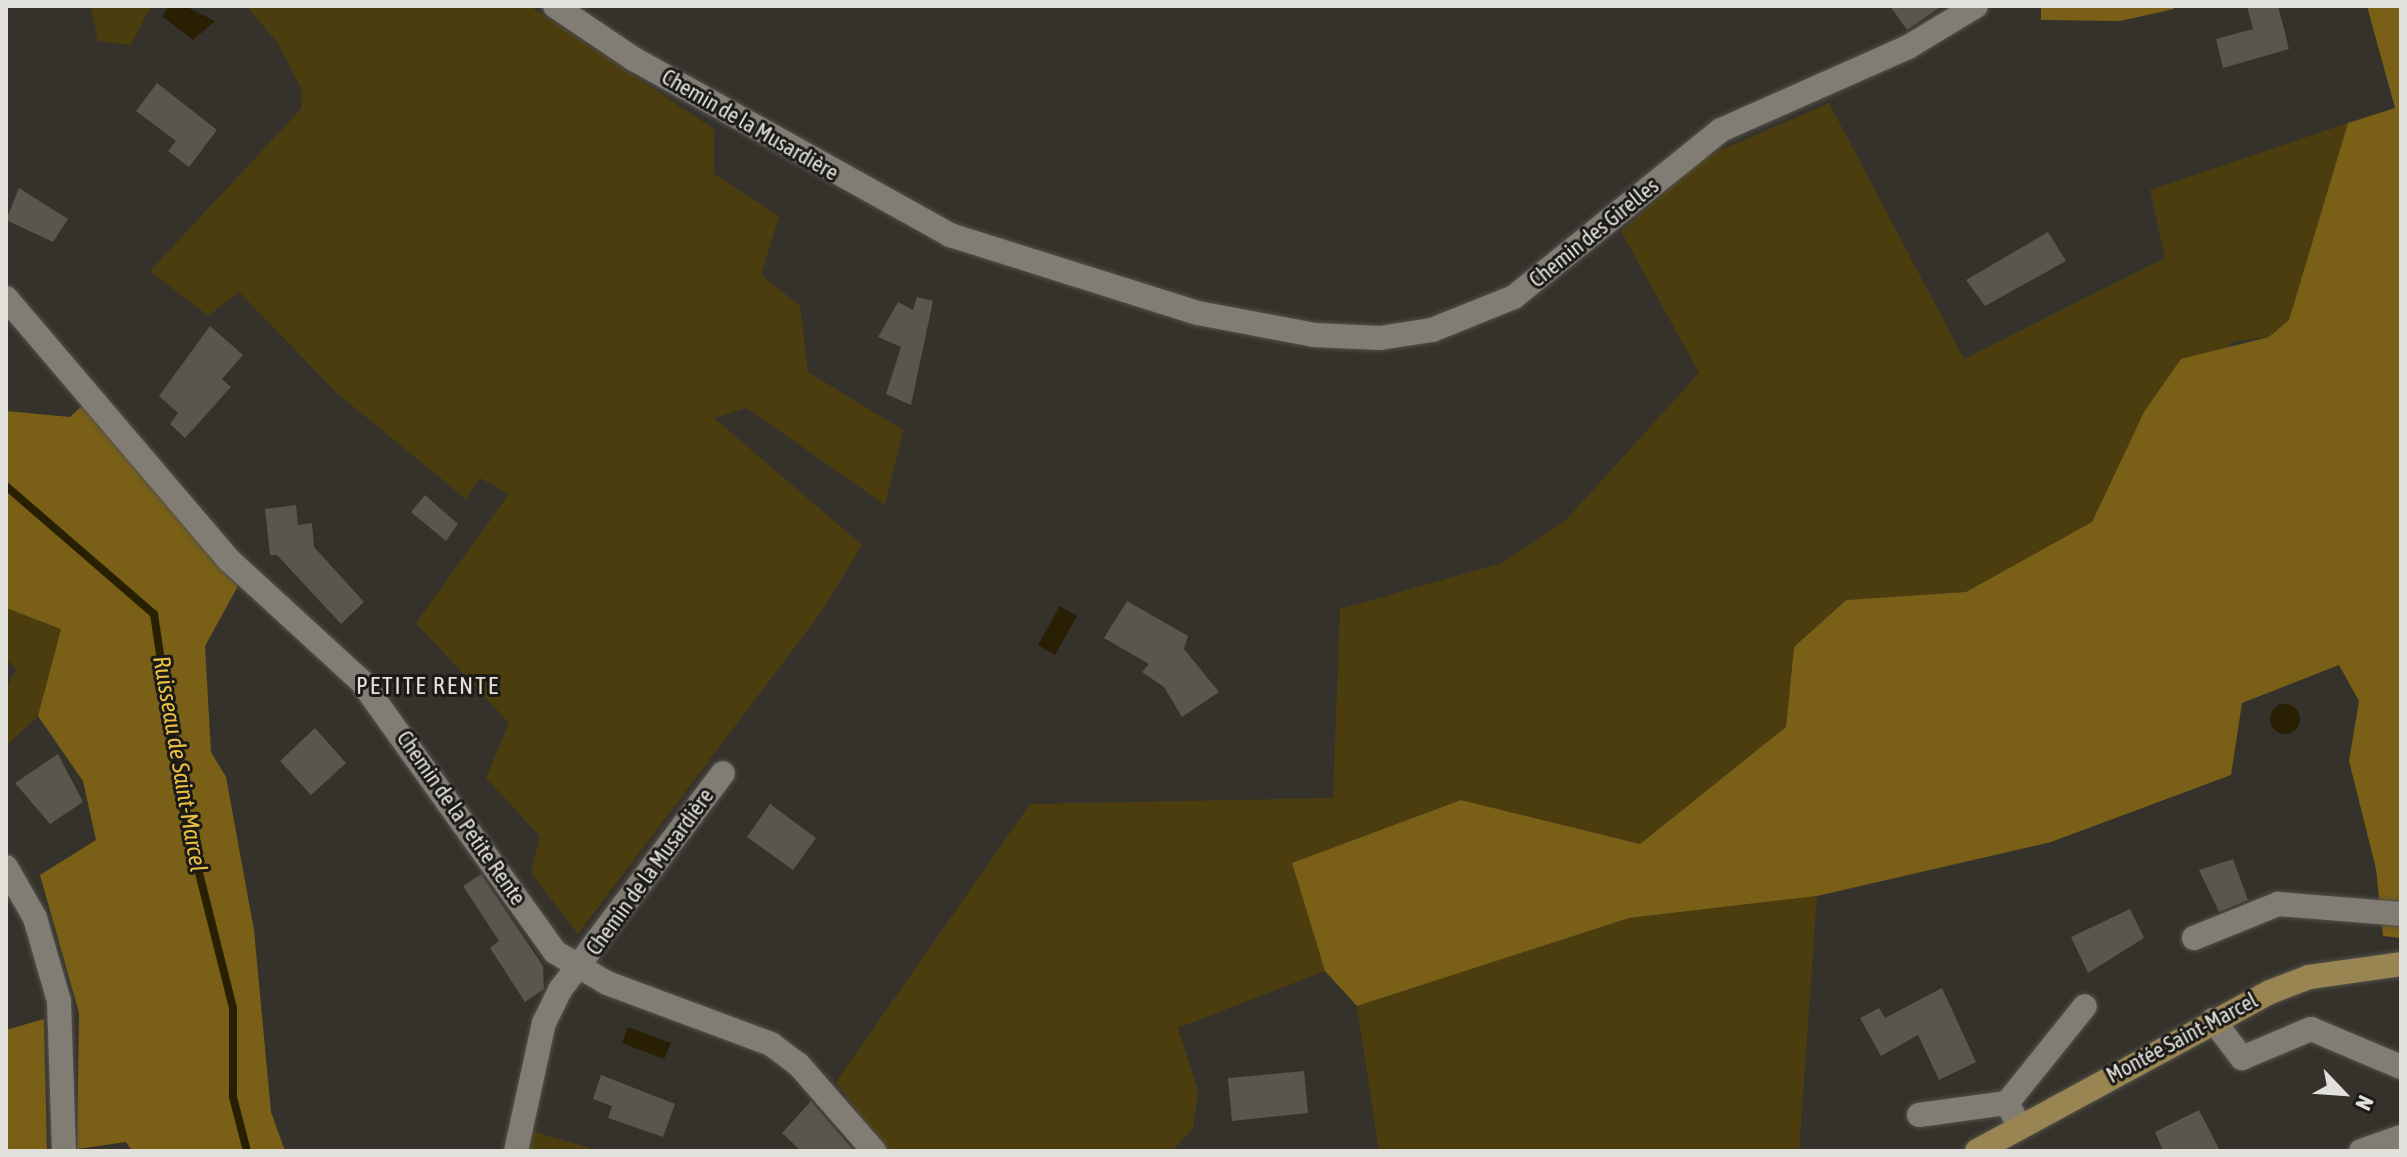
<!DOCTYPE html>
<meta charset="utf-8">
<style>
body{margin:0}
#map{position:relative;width:2407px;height:1157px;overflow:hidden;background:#35322b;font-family:"Asap Condensed",sans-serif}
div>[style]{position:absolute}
.green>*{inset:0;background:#4c3d0f}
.forest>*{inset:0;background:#796016}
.water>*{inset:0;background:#291f02}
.round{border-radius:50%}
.stream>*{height:8px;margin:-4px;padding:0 4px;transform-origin:4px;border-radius:4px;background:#291f02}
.building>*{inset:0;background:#59564e}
.roads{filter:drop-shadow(0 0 2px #53514b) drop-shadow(0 0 2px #53514b)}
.minor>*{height:24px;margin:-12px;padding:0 12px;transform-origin:12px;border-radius:12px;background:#817d75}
.major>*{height:24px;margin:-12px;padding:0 12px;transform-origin:12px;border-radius:12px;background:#998551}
span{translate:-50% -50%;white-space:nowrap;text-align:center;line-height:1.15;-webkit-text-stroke:6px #1b1a17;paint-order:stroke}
.street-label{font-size:22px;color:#e2e0db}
.neighbourhood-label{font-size:24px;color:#e5e1d8;letter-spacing:2px}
.water-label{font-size:24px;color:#edc143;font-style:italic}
.frame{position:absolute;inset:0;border:8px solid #e2e0db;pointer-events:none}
.north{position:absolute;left:2303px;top:1053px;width:80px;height:80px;-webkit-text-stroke:6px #1b1a17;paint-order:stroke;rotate:115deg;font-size:22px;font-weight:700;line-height:32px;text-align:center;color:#e2e0db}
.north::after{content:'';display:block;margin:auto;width:28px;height:36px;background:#e2e0db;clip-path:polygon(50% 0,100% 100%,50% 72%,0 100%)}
</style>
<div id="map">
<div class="green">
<i style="clip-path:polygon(91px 6px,151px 6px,131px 45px,98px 41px)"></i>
<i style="clip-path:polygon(246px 6px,530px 6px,714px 129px,714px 174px,779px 216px,761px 275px,800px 306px,808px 372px,903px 430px,885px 505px,747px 408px,714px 418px,862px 545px,819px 615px,578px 934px,531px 873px,540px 836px,486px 778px,509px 723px,416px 623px,509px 494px,480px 478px,466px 499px,338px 394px,239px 292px,208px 316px,150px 271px,301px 109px,302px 90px,278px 43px)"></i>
<i style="clip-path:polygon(1829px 103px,1964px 359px,2165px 258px,2150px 190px,2348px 123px,2289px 320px,2269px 337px,2235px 341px,2144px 412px,2092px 522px,1966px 592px,1845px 600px,1794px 647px,1786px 727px,1640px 844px,1461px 800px,1292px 863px,1325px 971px,1178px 1028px,1198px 1091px,1193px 1128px,1172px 1151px,887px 1151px,836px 1082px,1030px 804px,1333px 798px,1340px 609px,1502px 563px,1565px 521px,1699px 373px,1621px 231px,1705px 157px)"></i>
<i style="clip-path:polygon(6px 608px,61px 628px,38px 716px,6px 746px,6px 689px,16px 669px,6px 659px)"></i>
<i style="clip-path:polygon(1817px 896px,1799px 1151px,1379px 1151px,1357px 1006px,1629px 918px)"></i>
<i style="clip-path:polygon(532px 1131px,600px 1151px,528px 1151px)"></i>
</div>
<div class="forest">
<i style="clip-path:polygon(2041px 6px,2173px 6px,2174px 9px,2120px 21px,2041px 20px)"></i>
<i style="clip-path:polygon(2367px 6px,2401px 6px,2401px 938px,2383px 936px,2376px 869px,2349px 761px,2359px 701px,2339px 665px,2242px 703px,2231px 775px,2051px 842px,1817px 896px,1629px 918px,1357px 1006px,1325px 971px,1292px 863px,1461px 800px,1640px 844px,1786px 727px,1794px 647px,1846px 600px,1966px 592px,2092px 522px,2144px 412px,2181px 359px,2269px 337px,2289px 320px,2348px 123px,2395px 108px)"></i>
<i style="clip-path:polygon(84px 404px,238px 586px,205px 646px,211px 752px,226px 777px,254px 930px,271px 1112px,285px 1151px,132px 1151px,126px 1142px,77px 1149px,79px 1013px,40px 875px,96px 840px,83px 781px,38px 716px,61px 629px,6px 608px,6px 411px,70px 417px)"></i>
<i style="clip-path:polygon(44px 1019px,47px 1151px,6px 1151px,6px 1030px)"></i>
</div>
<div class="water">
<i style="clip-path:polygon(169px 6px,185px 6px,215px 21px,193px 40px,162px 16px)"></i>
<i style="clip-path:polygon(1060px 606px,1077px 616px,1055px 655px,1038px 645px)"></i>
<i class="round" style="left:2270px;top:704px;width:30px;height:30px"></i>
<i style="clip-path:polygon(628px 1027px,671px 1043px,664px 1059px,622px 1043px)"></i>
</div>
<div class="stream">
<i style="left:6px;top:486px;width:196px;rotate:40.9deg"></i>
<i style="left:154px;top:614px;width:197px;rotate:81.5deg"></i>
<i style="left:183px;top:809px;width:205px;rotate:75.9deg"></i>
<i style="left:233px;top:1008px;width:89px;rotate:90deg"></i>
<i style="left:233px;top:1097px;width:56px;rotate:75.5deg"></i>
</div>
<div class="building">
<i style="clip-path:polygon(1890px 6px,1942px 6px,1907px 30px)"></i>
<i style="clip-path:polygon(2247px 6px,2278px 6px,2289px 49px,2223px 68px,2216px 39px,2253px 29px)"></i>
<i style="clip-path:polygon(157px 83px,217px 130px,189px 167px,168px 151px,176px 141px,136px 111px)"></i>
<i style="clip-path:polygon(19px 188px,68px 219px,53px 242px,6px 220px)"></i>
<i style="clip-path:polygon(2048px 232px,2066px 261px,1985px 306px,1966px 280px)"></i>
<i style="clip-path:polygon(917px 297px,933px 301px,911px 405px,886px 394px,901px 347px,878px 337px,898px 302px,913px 310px)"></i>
<i style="clip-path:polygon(210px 326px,243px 355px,222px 379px,231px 387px,185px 438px,170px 424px,178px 413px,159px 396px)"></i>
<i style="clip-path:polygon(425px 495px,458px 524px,446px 541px,411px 512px)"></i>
<i style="clip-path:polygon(296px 505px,298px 525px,312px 523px,314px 547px,364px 602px,341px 624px,277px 555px,270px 555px,265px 509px)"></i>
<i style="clip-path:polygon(1127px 601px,1188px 636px,1184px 649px,1219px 692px,1182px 717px,1164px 687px,1142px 672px,1149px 664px,1104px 638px)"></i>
<i style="clip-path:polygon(315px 728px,346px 763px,311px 795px,280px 761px)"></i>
<i style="clip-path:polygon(58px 754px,83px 802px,50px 824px,15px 783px)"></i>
<i style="clip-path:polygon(770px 804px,816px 838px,793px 870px,747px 837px)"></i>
<i style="clip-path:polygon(2233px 859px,2248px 900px,2219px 912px,2199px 870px)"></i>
<i style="clip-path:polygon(481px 874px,543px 966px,544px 989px,525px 1002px,490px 948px,499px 941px,463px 886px)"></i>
<i style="clip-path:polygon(2130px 909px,2144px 938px,2088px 973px,2071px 937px)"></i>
<i style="clip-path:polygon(1942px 988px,1976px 1062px,1939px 1080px,1918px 1035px,1881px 1056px,1860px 1018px,1879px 1008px,1885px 1018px)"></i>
<i style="clip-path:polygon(1304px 1071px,1308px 1113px,1232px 1121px,1228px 1078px)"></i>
<i style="clip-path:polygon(601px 1075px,675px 1104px,663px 1137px,608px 1118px,612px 1106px,593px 1099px)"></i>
<i style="clip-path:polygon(811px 1101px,854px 1151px,801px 1151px,782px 1133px)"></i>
<i style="clip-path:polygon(2199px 1110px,2220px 1151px,2163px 1151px,2155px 1132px)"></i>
</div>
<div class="roads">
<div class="minor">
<i style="left:555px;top:6px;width:95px;rotate:33.9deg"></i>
<i style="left:634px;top:59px;width:362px;rotate:29.1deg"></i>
<i style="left:950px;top:235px;width:260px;rotate:17.5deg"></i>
<i style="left:1198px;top:313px;width:118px;rotate:10.7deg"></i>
<i style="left:1314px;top:335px;width:66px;rotate:2.6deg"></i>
<i style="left:1380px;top:338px;width:53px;rotate:-8.7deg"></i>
<i style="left:1432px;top:330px;width:88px;rotate:-21.9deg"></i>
<i style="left:1514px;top:297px;width:266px;rotate:-38.9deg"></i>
<i style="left:1721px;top:130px;width:205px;rotate:-23.9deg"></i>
<i style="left:1908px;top:47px;width:79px;rotate:-31.1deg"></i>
<i style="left:6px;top:298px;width:344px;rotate:49.6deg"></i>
<i style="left:229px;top:560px;width:179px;rotate:42.5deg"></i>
<i style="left:361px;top:681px;width:333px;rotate:54.4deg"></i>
<i style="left:555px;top:952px;width:61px;rotate:30.8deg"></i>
<i style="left:607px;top:983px;width:175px;rotate:20.4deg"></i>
<i style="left:771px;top:1044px;width:34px;rotate:37deg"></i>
<i style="left:798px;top:1064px;width:116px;rotate:48.9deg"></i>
<i style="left:6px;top:867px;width:59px;rotate:60.4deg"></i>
<i style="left:35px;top:918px;width:86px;rotate:73.9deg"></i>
<i style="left:59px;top:1001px;width:150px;rotate:88.1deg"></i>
<i style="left:2194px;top:938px;width:91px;rotate:-22deg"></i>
<i style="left:2278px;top:904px;width:123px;rotate:4.6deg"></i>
<i style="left:2213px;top:1020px;width:48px;rotate:52.7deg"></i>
<i style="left:2242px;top:1058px;width:75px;rotate:-22.8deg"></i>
<i style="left:2311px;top:1029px;width:98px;rotate:22.9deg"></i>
<i style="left:1919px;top:1115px;width:89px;rotate:-7.8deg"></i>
<i style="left:2019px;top:1125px;width:25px;rotate:-119deg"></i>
<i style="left:2007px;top:1103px;width:124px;rotate:-51.2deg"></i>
<i style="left:516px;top:1151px;width:131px;rotate:-77.7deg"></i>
<i style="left:544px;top:1023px;width:37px;rotate:-64deg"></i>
<i style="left:560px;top:990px;width:271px;rotate:-53.1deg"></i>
<i style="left:2361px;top:1151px;width:42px;rotate:-19.3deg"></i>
</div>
<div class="major">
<i style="left:1977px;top:1151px;width:333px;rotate:-28.5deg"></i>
<i style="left:2270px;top:992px;width:42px;rotate:-21deg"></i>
<i style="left:2309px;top:977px;width:93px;rotate:-8deg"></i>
</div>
</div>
<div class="street-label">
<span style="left:750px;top:125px;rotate:30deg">Chemin de la Musardière</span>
<span style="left:1594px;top:233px;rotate:-39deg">Chemin des Girelles</span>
<span style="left:461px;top:818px;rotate:55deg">Chemin de la Petite Rente</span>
<span style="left:650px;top:872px;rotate:-54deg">Chemin de la Musardière</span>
<span style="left:2182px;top:1038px;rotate:-28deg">Montée Saint-Marcel</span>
</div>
<div class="neighbourhood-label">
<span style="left:428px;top:686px">PETITE RENTE</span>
</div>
<div class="water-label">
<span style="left:180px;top:764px;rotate:80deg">Ruisseau de Saint-Marcel</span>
</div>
<div class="frame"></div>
<div class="north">N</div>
</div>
